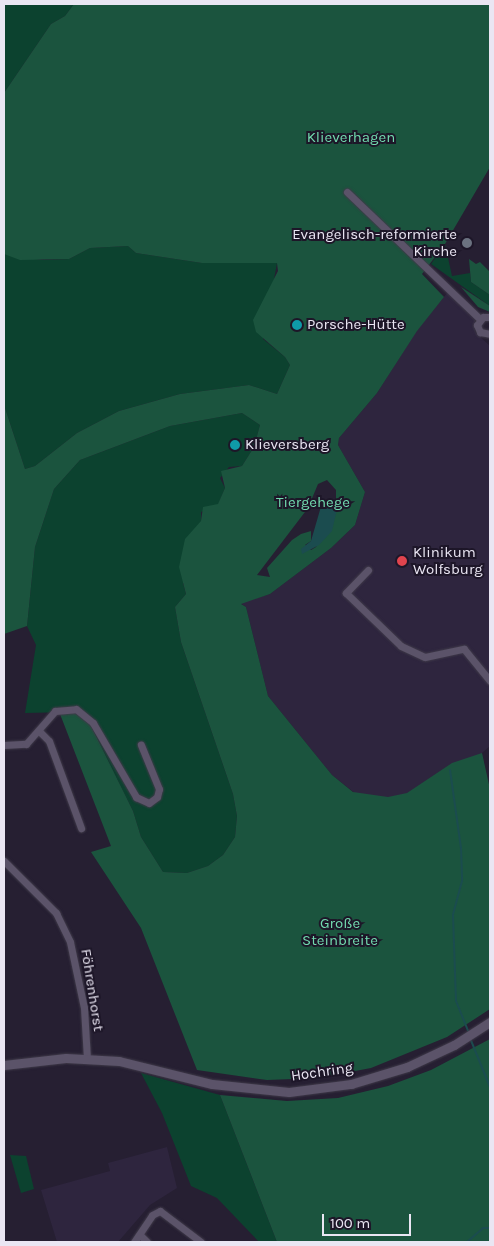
<!DOCTYPE html>
<meta charset="utf-8">
<style>
body{margin:0}
#map{position:relative;width:494px;height:1246px;overflow:hidden;background:#261f32;font-family:Karla,sans-serif}
div>[style]{position:absolute}
.built>*{inset:0;background:#2e253e}
.green>*{inset:0;background:#0c422f}
.forest>*{inset:0;background:#1b543e}
.water>*{inset:0;background:#1b4c4f}
.stream>*{height:2px;margin:-1px;padding:0 1px;transform-origin:1px;border-radius:1px;background:#1b4c4f}
.roads{filter:drop-shadow(0 0 1px #3f3a49) drop-shadow(0 0 1px #3f3a49)}
.minor>*{height:7px;margin:-3.5px;padding:0 3.5px;transform-origin:3.5px;border-radius:3.5px;background:#5b5369}
.tertiary>*{height:9px;margin:-4.5px;padding:0 4.5px;transform-origin:4.5px;border-radius:4.5px;background:#5b5369}
.dots>*{width:14px;height:14px;translate:-50% -50%;box-sizing:border-box;border:2px solid #1d1628;border-radius:50%}
span{translate:-50% -50%;white-space:nowrap;text-align:center;line-height:1.15;-webkit-text-stroke:4px #1d1628;paint-order:stroke}
.park-label{font-size:15px;color:#72dbaf}
.poi-label{font-size:15px;color:#eae6f3}
.right{translate:-100% -50%;text-align:right}
.left{translate:0 -50%;text-align:left}
.street-label{font-size:15px;color:#eae6f3}
.frame{position:absolute;inset:0;border:5px solid #eae6f3;pointer-events:none}
.scale{position:absolute;left:322px;top:1214px;width:89px;height:22px;box-sizing:border-box;border:2px solid #eae6f3;border-top:0;padding-left:6px;font-size:15px;line-height:18px;white-space:nowrap;color:#eae6f3;-webkit-text-stroke:4px #1d1628;paint-order:stroke}
</style>
<div id="map">
<div class="built">
<i style="clip-path:polygon(448px 292px,475px 320px,475px 332px,490px 346px,490px 746px,482px 753px,489px 789px,384px 816px,332px 775px,268px 696px,246px 607px,240px 603px,270px 594px,331px 548px,355px 525px,365px 492px,338px 445px,339px 438px,377px 393px,417px 330px)"></i>
<i style="clip-path:polygon(167px 1147px,177px 1188px,150px 1205px,118px 1242px,57px 1242px,41px 1190px,110px 1171px,108px 1163px)"></i>
</div>
<div class="green">
<i style="clip-path:polygon(4px 4px,74px 4px,65px 16px,51px 24px,4px 93px)"></i>
<i style="clip-path:polygon(445px 244px,452px 276px,470px 273px,471px 282px,490px 295px,490px 306px,431px 264px)"></i>
<i style="clip-path:polygon(128px 246px,136px 253px,202px 263px,277px 263px,263px 339px,285px 357px,290px 365px,277px 394px,249px 385px,180px 394px,119px 411px,77px 433px,35px 466px,25px 469px,4px 405px,4px 254px,42px 260px,69px 259px,90px 248px)"></i>
<i style="clip-path:polygon(242px 413px,260px 425px,254px 447px,242px 466px,229px 467px,220px 478px,225px 488px,218px 505px,201px 512px,201px 521px,183px 583px,186px 594px,175px 607px,181px 642px,233px 794px,237px 816px,235px 837px,223px 855px,208px 866px,187px 873px,163px 872px,141px 837px,133px 811px,91px 726px,71px 712px,25px 713px,36px 645px,27px 626px,35px 547px,54px 489px,80px 460px,170px 426px)"></i>
<i style="clip-path:polygon(141px 1073px,220px 1095px,277px 1242px,259px 1242px,217px 1198px,191px 1186px,162px 1113px)"></i>
<i style="clip-path:polygon(10px 1155px,26px 1156px,34px 1189px,21px 1193px)"></i>
</div>
<div class="forest">
<i style="clip-path:polygon(evenodd,74px 4px,490px 4px,490px 167px,445px 244px,422px 274px,444px 297px,417px 331px,377px 393px,339px 438px,338px 445px,365px 492px,355px 525px,331px 548px,270px 594px,241px 604px,246px 607px,268px 696px,332px 775px,353px 792px,388px 797px,407px 793px,452px 763px,482px 753px,490px 789px,490px 1009px,447px 1037px,371px 1068px,318px 1078px,267px 1080px,197px 1070px,141px 928px,91px 852px,111px 846px,60px 714px,71px 712px,83px 717px,91px 726px,133px 811px,141px 837px,163px 872px,187px 873px,208px 866px,223px 855px,235px 837px,237px 816px,233px 794px,181px 642px,175px 607px,186px 594px,179px 567px,185px 539px,201px 521px,203px 507px,218px 504px,225px 488px,221px 471px,242px 466px,254px 447px,260px 425px,242px 413px,170px 426px,80px 460px,54px 489px,35px 547px,27px 626px,4px 634px,4px 405px,25px 469px,35px 466px,77px 433px,119px 411px,180px 394px,249px 385px,277px 394px,290px 365px,285px 357px,256px 332px,253px 320px,278px 271px,277px 263px,202px 263px,136px 253px,128px 246px,90px 248px,69px 259px,20px 260px,4px 254px,4px 93px,51px 24px,65px 16px,74px 4px,327px 480px,336px 490px,336px 513px,316px 547px,311px 550px,305px 545px,311px 541px,311px 531px,301px 534px,292px 540px,267px 568px,270px 577px,257px 575px,308px 508px,318px 484px,327px 480px)"></i>
<i style="clip-path:polygon(469px 259px,476px 264px,480px 262px,490px 272px,490px 295px,471px 282px)"></i>
<i style="clip-path:polygon(461px 287px,490px 306px,490px 312px,478px 307px)"></i>
<i style="clip-path:polygon(490px 1039px,490px 1242px,277px 1242px,220px 1095px,287px 1101px,338px 1098px,388px 1086px,431px 1070px)"></i>
</div>
<div class="water">
<i style="clip-path:polygon(332px 499px,338px 505px,332px 531px,319px 545px,302px 554px,301px 549px,311px 541px,322px 503px)"></i>
</div>
<div class="stream">
<i style="left:450px;top:770px;width:79px;rotate:82deg"></i>
<i style="left:461px;top:848px;width:33px;rotate:88deg"></i>
<i style="left:462px;top:881px;width:35px;rotate:105deg"></i>
<i style="left:453px;top:915px;width:86px;rotate:88deg"></i>
<i style="left:456px;top:1001px;width:32px;rotate:68deg"></i>
<i style="left:470px;top:1038px;width:53px;rotate:67.8deg"></i>
<i style="left:467px;top:1242px;width:21px;rotate:-41deg"></i>
<i style="left:483px;top:1228px;width:7px"></i>
</div>
<div class="roads">
<div class="minor">
<i style="left:347px;top:192px;width:184px;rotate:43.7deg"></i>
<i style="left:490px;top:317px;width:7px;rotate:180deg"></i>
<i style="left:483px;top:317px;width:10px;rotate:127deg"></i>
<i style="left:477px;top:325px;width:8px;rotate:67deg"></i>
<i style="left:480px;top:332px;width:10px;rotate:11deg"></i>
<i style="left:368px;top:570px;width:32px;rotate:134deg"></i>
<i style="left:346px;top:593px;width:76px;rotate:43.9deg"></i>
<i style="left:401px;top:646px;width:26px;rotate:25deg"></i>
<i style="left:425px;top:657px;width:40px;rotate:-12deg"></i>
<i style="left:464px;top:649px;width:41px;rotate:50.9deg"></i>
<i style="left:39px;top:731px;width:14px;rotate:45deg"></i>
<i style="left:49px;top:741px;width:93px;rotate:69.8deg"></i>
<i style="left:4px;top:745px;width:22px;rotate:-3deg"></i>
<i style="left:26px;top:744px;width:44px;rotate:-48.7deg"></i>
<i style="left:55px;top:711px;width:21px;rotate:-5deg"></i>
<i style="left:76px;top:709px;width:22px;rotate:39deg"></i>
<i style="left:93px;top:723px;width:86px;rotate:59.8deg"></i>
<i style="left:136px;top:797px;width:14px;rotate:25deg"></i>
<i style="left:149px;top:803px;width:10px;rotate:-37deg"></i>
<i style="left:157px;top:797px;width:8px;rotate:-76deg"></i>
<i style="left:159px;top:789px;width:48px;rotate:-112.2deg"></i>
<i style="left:4px;top:861px;width:74px;rotate:45deg"></i>
<i style="left:56px;top:913px;width:32px;rotate:64deg"></i>
<i style="left:70px;top:942px;width:67px;rotate:78deg"></i>
<i style="left:84px;top:1008px;width:51px;rotate:86.6deg"></i>
<i style="left:140px;top:1235px;width:10px;rotate:45deg"></i>
<i style="left:134px;top:1242px;width:32px;rotate:-56deg"></i>
<i style="left:152px;top:1215px;width:9px;rotate:-27deg"></i>
<i style="left:160px;top:1211px;width:51px;rotate:37.1deg"></i>
</div>
<div class="tertiary">
<i style="left:4px;top:1065px;width:62px;rotate:-6.4deg"></i>
<i style="left:66px;top:1058px;width:53px;rotate:3.2deg"></i>
<i style="left:119px;top:1061px;width:96px;rotate:13.9deg"></i>
<i style="left:212px;top:1084px;width:77px;rotate:5.9deg"></i>
<i style="left:289px;top:1092px;width:63px;rotate:-7.4deg"></i>
<i style="left:351px;top:1084px;width:59px;rotate:-16.9deg"></i>
<i style="left:407px;top:1067px;width:52px;rotate:-25.1deg"></i>
<i style="left:454px;top:1045px;width:43px;rotate:-32.6deg"></i>
</div>
</div>
<div class="dots">
<i style="left:467px;top:243px;background:#6b7280"></i>
<i style="left:297px;top:325px;background:#0f9aa8"></i>
<i style="left:235px;top:445px;background:#0f9aa8"></i>
<i style="left:402px;top:561px;background:#e0444e"></i>
</div>
<div class="park-label">
<span style="left:351px;top:138px">Klieverhagen</span>
<span style="left:313px;top:503px">Tiergehege</span>
<span style="left:340px;top:932px">Große<br>Steinbreite</span>
</div>
<div class="poi-label">
<span class="right" style="left:457px;top:243px">Evangelisch-reformierte<br>Kirche</span>
<span class="left" style="left:307px;top:325px">Porsche-Hütte</span>
<span class="left" style="left:245px;top:445px">Klieversberg</span>
<span class="left" style="left:413px;top:561px">Klinikum<br>Wolfsburg</span>
</div>
<div class="street-label">
<span style="left:92px;top:990px;rotate:81deg">Föhrenhorst</span>
<span style="left:322px;top:1072px;rotate:-8deg">Hochring</span>
</div>
<div class="frame"></div>
<div class="scale">100 m</div>
</div>
